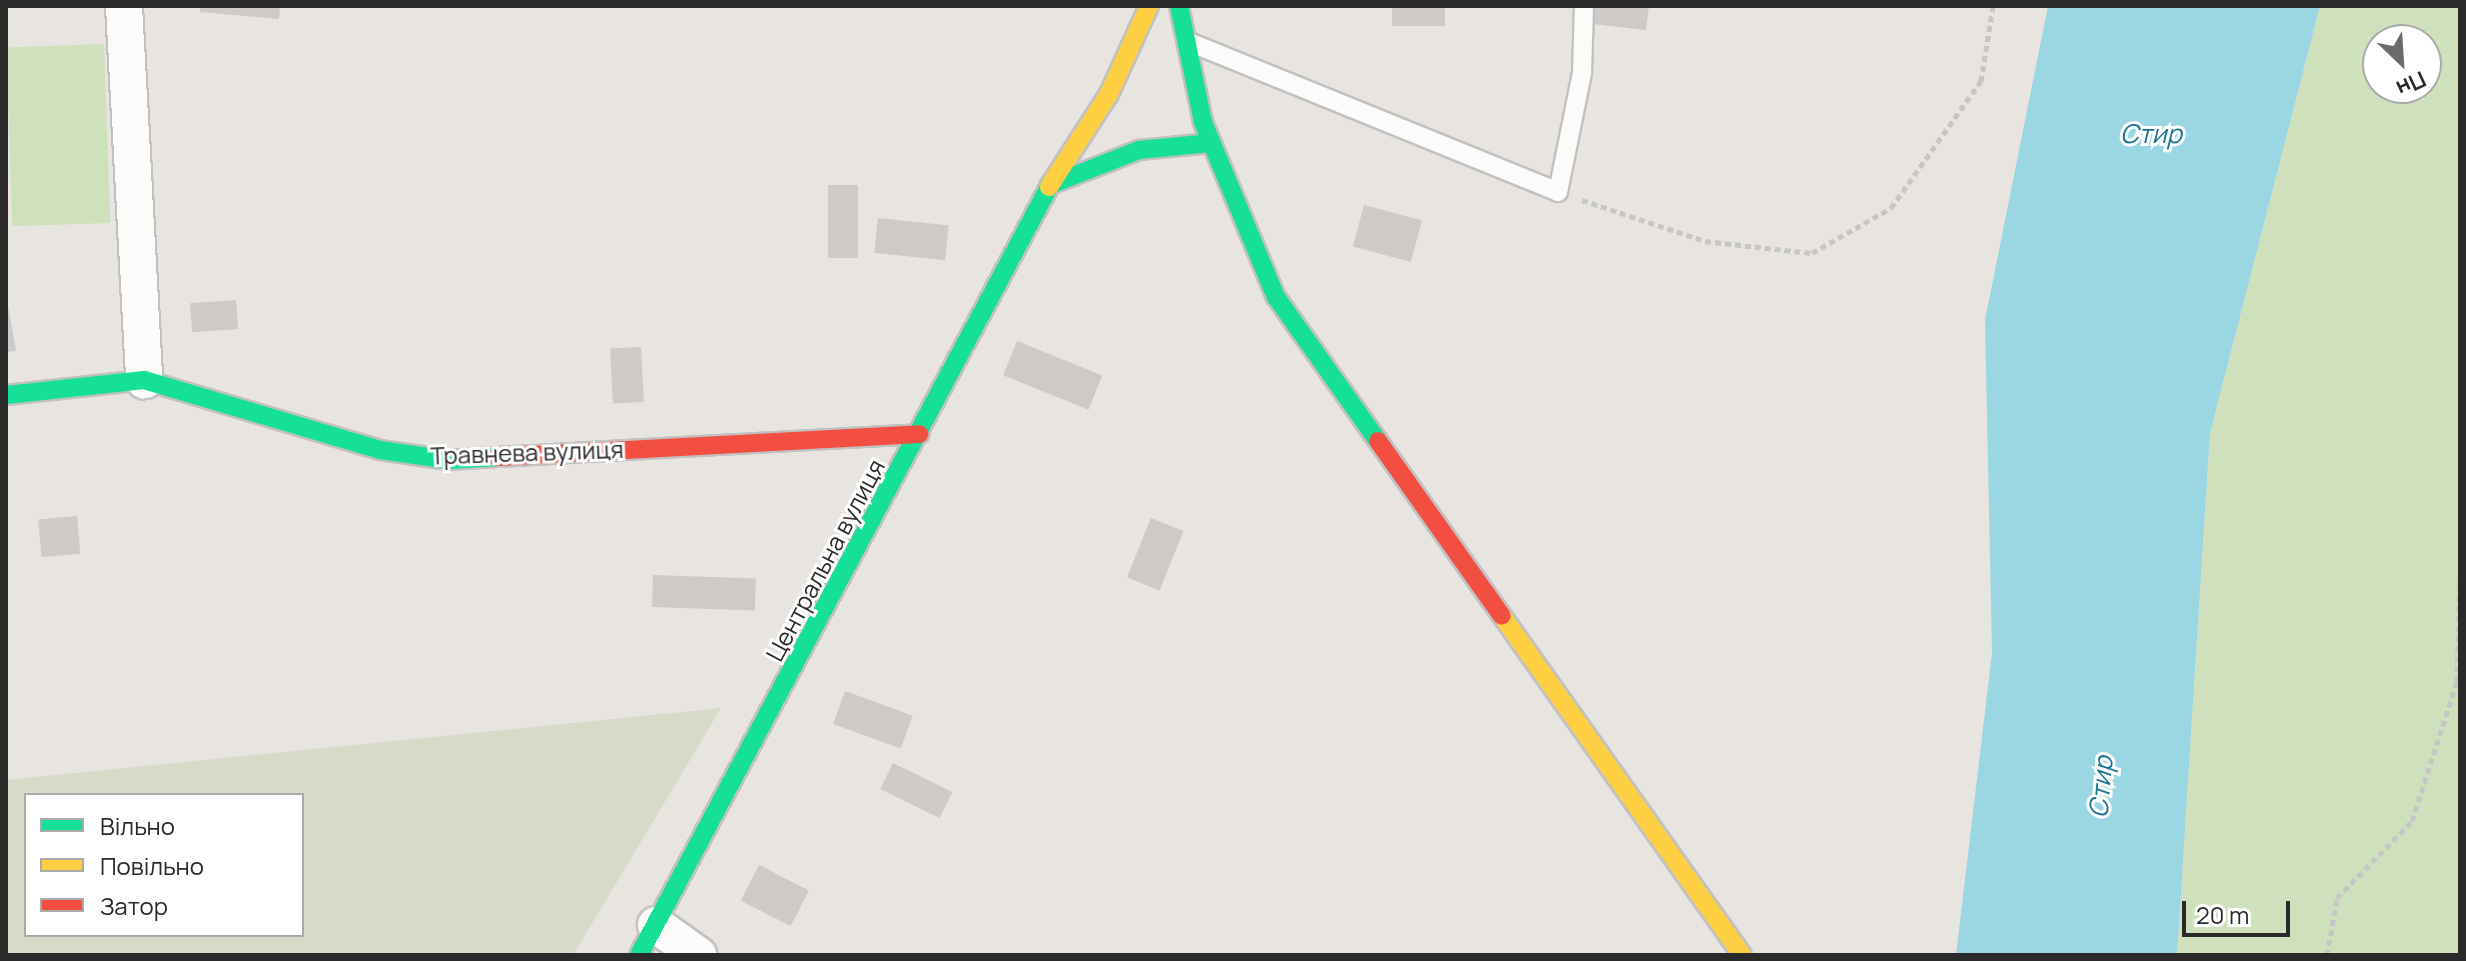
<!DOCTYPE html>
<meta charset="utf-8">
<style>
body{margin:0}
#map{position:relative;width:2466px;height:961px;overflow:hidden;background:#e8e4e0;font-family:Manrope,sans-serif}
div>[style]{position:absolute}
.green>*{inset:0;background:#cfe0bc;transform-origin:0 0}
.cemetery>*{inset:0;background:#d6dbc9}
.water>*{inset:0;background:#9ad7e3}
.building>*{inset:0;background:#cdcac7;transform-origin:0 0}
.path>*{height:5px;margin-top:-2.5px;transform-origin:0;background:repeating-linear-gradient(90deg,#c6c6c5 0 6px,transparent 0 10px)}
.roads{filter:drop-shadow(2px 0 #c2c1c1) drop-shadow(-2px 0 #c2c1c1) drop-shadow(0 2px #c2c1c1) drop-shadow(0 -2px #c2c1c1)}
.lane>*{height:18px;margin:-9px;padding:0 9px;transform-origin:9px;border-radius:9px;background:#fcfbfa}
.street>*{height:36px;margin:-18px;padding:0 18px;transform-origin:18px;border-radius:18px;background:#fcfbfa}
.fast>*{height:18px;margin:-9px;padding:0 9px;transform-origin:9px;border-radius:9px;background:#16e098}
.slow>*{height:18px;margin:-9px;padding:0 9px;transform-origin:9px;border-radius:9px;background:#ffcf43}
.jam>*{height:18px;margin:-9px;padding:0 9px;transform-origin:9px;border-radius:9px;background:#f24e42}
span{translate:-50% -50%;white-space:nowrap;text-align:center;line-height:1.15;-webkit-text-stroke:6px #fff;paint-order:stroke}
.street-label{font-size:24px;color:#2a2a2a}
.water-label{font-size:26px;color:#197290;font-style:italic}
.frame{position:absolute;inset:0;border:8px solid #2a2a2a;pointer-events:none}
.legend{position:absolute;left:24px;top:793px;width:280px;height:144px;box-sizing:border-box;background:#fff;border:2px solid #aaa;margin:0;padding:10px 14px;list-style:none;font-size:24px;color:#2a2a2a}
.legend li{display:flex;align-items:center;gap:16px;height:40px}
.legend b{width:40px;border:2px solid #aaa}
.north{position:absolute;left:2362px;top:24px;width:80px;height:80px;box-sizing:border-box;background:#fff;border:2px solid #aaa;border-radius:50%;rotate:155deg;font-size:22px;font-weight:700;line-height:32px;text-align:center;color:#2a2a2a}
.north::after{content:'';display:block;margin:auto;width:28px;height:36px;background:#6c6b6a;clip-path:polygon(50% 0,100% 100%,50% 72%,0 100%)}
.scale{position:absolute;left:2182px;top:901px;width:108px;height:36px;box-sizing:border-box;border:4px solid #2a2a2a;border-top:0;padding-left:10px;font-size:24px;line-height:28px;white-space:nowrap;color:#2a2a2a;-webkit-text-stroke:6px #fff;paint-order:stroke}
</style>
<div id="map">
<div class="green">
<div style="clip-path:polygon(evenodd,2320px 6px,2460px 6px,2460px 955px,2177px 955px,2210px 433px,2320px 6px,2378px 40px,2426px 40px,2426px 88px,2378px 88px,2378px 40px)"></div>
<div style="left:104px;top:44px;width:179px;height:98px;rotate:88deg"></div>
</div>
<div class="cemetery">
<div style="clip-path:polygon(evenodd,721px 708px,573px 955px,6px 955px,6px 780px,721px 708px,26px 795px,302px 795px,302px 935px,26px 935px,26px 795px)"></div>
</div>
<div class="water">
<div style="clip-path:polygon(2048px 6px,2320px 6px,2210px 433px,2177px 955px,1956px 955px,1992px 653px,1985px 320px)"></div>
</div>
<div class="building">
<div style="clip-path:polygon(200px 6px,280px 6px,279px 19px,200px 12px)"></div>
<div style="left:1392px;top:6px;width:53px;height:20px"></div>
<div style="clip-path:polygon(1595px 6px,1649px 6px,1646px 30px,1593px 24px)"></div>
<div style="left:828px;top:185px;width:30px;height:73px"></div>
<div style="left:1364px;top:205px;width:60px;height:43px;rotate:15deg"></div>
<div style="left:878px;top:218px;width:71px;height:35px;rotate:6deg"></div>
<div style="clip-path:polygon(6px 294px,16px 351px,6px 352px)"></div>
<div style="left:236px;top:300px;width:29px;height:46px;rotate:86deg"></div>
<div style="left:1017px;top:341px;width:92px;height:37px;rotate:22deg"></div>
<div style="left:641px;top:347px;width:55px;height:31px;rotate:87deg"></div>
<div style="left:77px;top:516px;width:38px;height:39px;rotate:85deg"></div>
<div style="left:1151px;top:518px;width:35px;height:64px;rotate:22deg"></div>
<div style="left:653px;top:575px;width:103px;height:32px;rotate:2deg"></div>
<div style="left:845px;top:691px;width:72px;height:35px;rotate:20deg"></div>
<div style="left:893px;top:763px;width:66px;height:29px;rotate:26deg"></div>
<div style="left:759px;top:865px;width:56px;height:40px;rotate:27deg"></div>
</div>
<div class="path">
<div style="left:1582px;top:200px;width:130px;rotate:18.4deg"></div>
<div style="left:1705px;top:241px;width:108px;rotate:6.4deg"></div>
<div style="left:1812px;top:253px;width:91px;rotate:-29.7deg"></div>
<div style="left:1891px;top:208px;width:156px;rotate:-54.7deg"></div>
<div style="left:1981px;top:81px;width:76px;rotate:-80.9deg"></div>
<div style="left:2327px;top:955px;width:58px;rotate:-80deg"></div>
<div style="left:2337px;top:898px;width:107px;rotate:-45.8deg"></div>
<div style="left:2412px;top:821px;width:146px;rotate:-72.1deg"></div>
<div style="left:2457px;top:682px;width:106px;rotate:-88.4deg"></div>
</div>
<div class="roads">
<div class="lane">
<div style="left:1189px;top:42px;width:398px;rotate:22.1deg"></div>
<div style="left:1558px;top:192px;width:121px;rotate:-78.6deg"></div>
<div style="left:1582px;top:73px;width:67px;rotate:-88.3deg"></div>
</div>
<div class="street">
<div style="left:124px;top:6px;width:375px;rotate:86.9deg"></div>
<div style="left:656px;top:925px;width:52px;rotate:35.5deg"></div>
</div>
<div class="fast">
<div style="left:1179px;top:6px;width:118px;rotate:78.3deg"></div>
<div style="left:1203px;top:122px;width:190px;rotate:67.4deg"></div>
<div style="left:1276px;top:297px;width:176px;rotate:54.7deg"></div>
<div style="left:1050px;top:185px;width:96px;rotate:-21.5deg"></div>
<div style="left:1139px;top:150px;width:72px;rotate:-5.6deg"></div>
<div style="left:6px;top:395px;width:139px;rotate:-6.2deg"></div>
<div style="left:144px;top:380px;width:246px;rotate:16.5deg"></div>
<div style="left:380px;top:450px;width:70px;rotate:8.2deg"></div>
<div style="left:449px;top:460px;width:48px;rotate:-3.6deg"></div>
<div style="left:639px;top:955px;width:871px;rotate:-61.9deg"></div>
</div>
<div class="slow">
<div style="left:1049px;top:187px;width:111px;rotate:-57.2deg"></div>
<div style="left:1109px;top:94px;width:97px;rotate:-65.6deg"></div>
<div style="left:1502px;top:616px;width:415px;rotate:54.7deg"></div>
</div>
<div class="jam">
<div style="left:1378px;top:441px;width:214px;rotate:54.7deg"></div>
<div style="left:497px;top:457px;width:423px;rotate:-3.1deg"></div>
</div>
</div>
<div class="street-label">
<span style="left:527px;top:452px;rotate:-2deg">Травнева вулиця</span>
<span style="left:825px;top:560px;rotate:-62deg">Центральна вулиця</span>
</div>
<div class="water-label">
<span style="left:2151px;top:134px">Стир</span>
<span style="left:2101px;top:787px;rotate:-85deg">Стир</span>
</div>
<div class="frame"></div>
<ul class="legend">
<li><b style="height:10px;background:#16e098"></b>Вільно</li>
<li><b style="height:10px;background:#ffcf43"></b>Повільно</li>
<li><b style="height:10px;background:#f24e42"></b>Затор</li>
</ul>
<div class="north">Пн</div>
<div class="scale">20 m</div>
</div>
